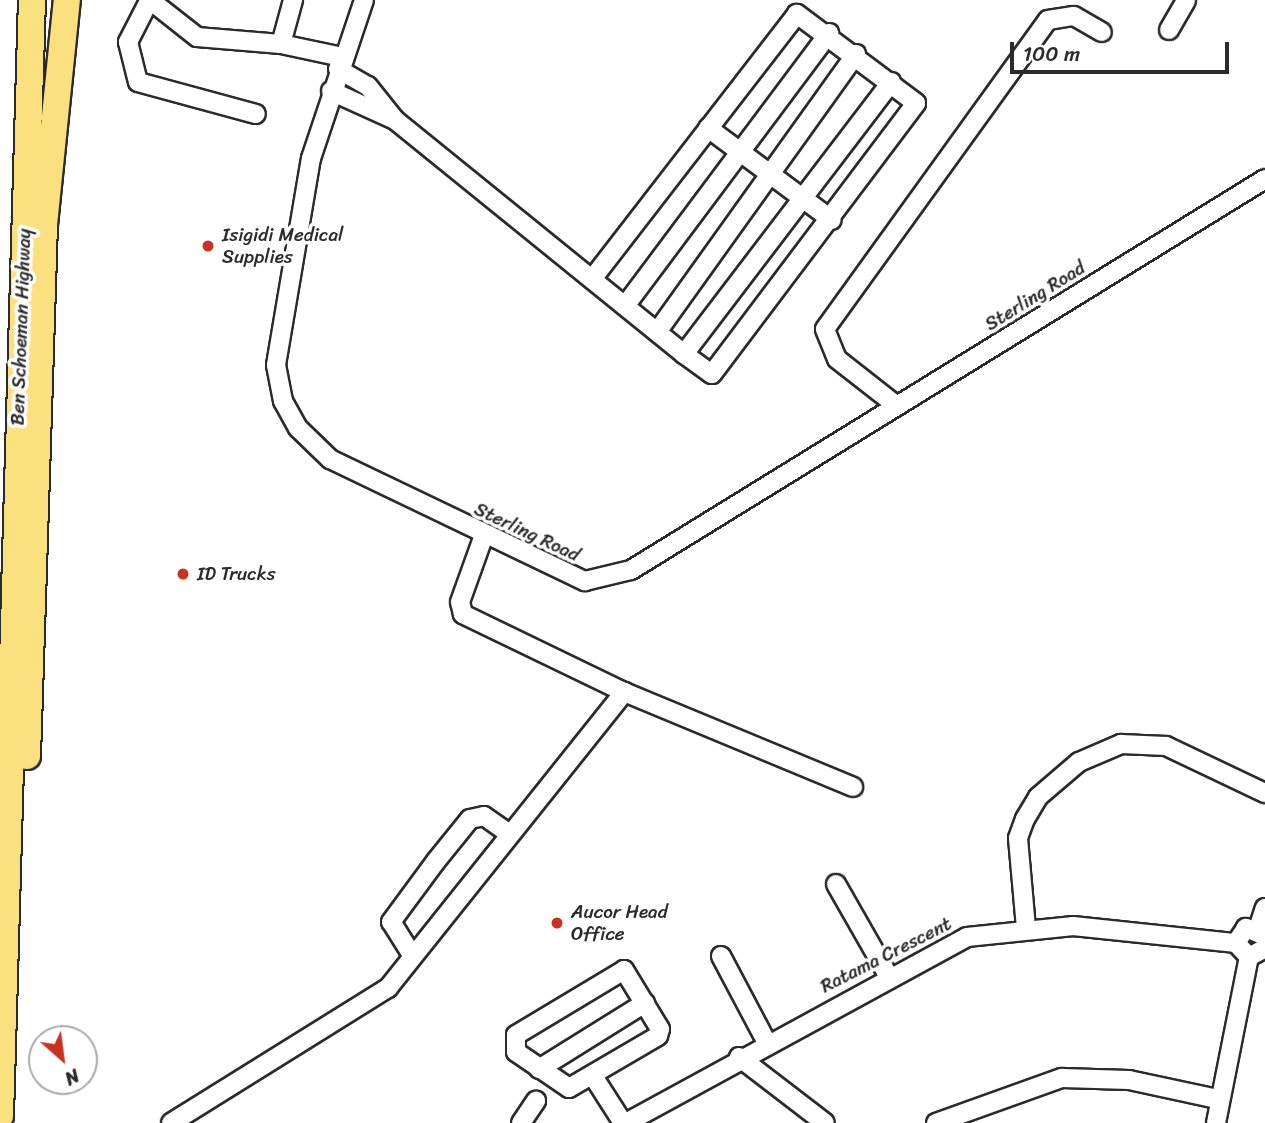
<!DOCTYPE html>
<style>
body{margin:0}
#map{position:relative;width:1265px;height:1123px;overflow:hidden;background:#fff;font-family:Sriracha,sans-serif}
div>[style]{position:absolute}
.roads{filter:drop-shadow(2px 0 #2b2b2b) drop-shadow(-2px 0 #2b2b2b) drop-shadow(0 2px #2b2b2b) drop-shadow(0 -2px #2b2b2b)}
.minor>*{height:18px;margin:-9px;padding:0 9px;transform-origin:9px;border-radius:9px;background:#fff}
.highway>*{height:26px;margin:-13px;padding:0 13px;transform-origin:13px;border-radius:13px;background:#fbe080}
.dots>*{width:19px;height:19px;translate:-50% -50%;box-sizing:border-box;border:4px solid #fff;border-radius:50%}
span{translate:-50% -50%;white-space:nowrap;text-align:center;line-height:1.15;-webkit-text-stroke:7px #fff;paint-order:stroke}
.poi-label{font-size:19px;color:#2b2b2b}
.left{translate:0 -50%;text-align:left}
.street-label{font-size:19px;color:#2b2b2b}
.north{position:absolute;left:28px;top:1025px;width:70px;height:70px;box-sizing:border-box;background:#fff;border:2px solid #aaa;border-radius:50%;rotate:152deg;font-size:19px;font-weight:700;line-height:28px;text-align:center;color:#2b2b2b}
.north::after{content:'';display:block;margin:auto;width:24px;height:32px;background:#c8321e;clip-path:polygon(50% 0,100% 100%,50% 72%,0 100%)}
.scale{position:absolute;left:1010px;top:42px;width:219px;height:32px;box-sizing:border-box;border:4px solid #2b2b2b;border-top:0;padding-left:9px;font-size:21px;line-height:24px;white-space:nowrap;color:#2b2b2b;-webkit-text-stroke:5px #fff;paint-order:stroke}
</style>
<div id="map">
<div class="roads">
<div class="minor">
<div style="left:150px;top:0;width:60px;rotate:38.2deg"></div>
<div style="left:197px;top:37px;width:84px;rotate:4.8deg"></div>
<div style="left:281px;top:44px;width:62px;rotate:12deg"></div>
<div style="left:364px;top:0;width:167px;rotate:108.5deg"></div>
<div style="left:311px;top:158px;width:210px;rotate:99.6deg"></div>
<div style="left:276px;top:365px;width:37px;rotate:79deg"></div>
<div style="left:283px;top:401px;width:31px;rotate:61deg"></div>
<div style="left:298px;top:428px;width:45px;rotate:44.1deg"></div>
<div style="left:330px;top:459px;width:283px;rotate:25.6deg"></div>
<div style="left:585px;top:581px;width:47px;rotate:-13.4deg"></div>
<div style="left:631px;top:570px;width:745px;rotate:-31.66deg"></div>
<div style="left:148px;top:3px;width:44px;rotate:117.1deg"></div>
<div style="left:128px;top:42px;width:41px;rotate:76deg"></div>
<div style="left:138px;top:82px;width:122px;rotate:15.2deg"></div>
<div style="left:1169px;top:30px;width:34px;rotate:-60deg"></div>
<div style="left:281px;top:44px;width:46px;rotate:-74.7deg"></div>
<div style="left:338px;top:69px;width:34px;rotate:30deg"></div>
<div style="left:368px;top:86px;width:43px;rotate:51.5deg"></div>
<div style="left:395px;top:120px;width:372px;rotate:39deg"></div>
<div style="left:684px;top:354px;width:34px;rotate:36deg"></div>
<div style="left:712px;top:374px;width:339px;rotate:-53deg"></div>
<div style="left:916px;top:103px;width:149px;rotate:-143.2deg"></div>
<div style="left:797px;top:14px;width:335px;rotate:127.7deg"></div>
<div style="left:331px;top:91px;width:70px;rotate:24.4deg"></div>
<div style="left:708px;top:128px;width:154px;rotate:36.6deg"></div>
<div style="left:625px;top:306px;width:341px;rotate:-53.2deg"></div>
<div style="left:657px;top:332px;width:342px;rotate:-54.4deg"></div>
<div style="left:684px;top:354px;width:342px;rotate:-52.7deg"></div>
<div style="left:897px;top:406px;width:76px;rotate:-141.9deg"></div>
<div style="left:837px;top:359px;width:32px;rotate:-112deg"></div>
<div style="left:825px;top:329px;width:381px;rotate:-54.2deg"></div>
<div style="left:1048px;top:20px;width:26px;rotate:-9deg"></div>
<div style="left:1074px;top:16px;width:32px;rotate:30deg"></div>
<div style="left:624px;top:692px;width:248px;rotate:22.5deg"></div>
<div style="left:836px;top:884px;width:105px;rotate:60.3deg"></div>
<div style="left:1026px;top:928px;width:90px;rotate:-95.1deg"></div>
<div style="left:1018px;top:838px;width:20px;rotate:-70deg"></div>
<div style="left:1025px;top:819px;width:26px;rotate:-59deg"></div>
<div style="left:1038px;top:797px;width:54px;rotate:-40.5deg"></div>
<div style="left:1079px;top:762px;width:46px;rotate:-23.2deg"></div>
<div style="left:1121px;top:744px;width:45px;rotate:2.5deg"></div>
<div style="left:1166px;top:746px;width:110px;rotate:25.4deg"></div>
<div style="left:1258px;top:929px;width:22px;rotate:-72deg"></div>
<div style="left:1265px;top:936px;width:21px;rotate:-157deg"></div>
<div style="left:1246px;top:928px;width:18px;rotate:124deg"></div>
<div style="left:1236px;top:943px;width:19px;rotate:47deg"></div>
<div style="left:1249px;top:957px;width:18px;rotate:-29deg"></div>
<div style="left:412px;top:955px;width:39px;rotate:-122deg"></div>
<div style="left:391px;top:922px;width:76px;rotate:-53.6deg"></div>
<div style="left:436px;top:861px;width:54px;rotate:-51deg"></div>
<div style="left:470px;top:819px;width:14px;rotate:-12deg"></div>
<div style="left:484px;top:816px;width:28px;rotate:35deg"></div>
<div style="left:721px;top:956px;width:96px;rotate:62.1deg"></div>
<div style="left:624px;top:970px;width:69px;rotate:58.6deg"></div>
<div style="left:660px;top:1029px;width:7px;rotate:106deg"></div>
<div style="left:658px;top:1036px;width:103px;rotate:149.7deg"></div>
<div style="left:569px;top:1088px;width:64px;rotate:-145.8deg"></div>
<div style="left:516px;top:1052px;width:17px;rotate:-90deg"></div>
<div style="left:516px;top:1035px;width:126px;rotate:-31deg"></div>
<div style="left:739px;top:1057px;width:108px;rotate:37.5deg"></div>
<div style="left:539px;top:1069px;width:125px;rotate:-31.9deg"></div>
<div style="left:593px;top:1076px;width:56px;rotate:57.4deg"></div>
<div style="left:171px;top:1123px;width:256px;rotate:-31.9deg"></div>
<div style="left:388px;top:988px;width:379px;rotate:-51.4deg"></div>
<div style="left:624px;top:692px;width:179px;rotate:-154.2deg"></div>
<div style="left:463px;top:614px;width:12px;rotate:-104deg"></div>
<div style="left:460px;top:602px;width:71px;rotate:-70.3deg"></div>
<div style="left:521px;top:1123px;width:27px;rotate:-56deg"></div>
<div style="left:626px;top:1123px;width:388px;rotate:-28.6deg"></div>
<div style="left:967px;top:937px;width:107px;rotate:-5.9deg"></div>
<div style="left:1073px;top:926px;width:164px;rotate:6deg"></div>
<div style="left:936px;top:1123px;width:134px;rotate:-19.7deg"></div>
<div style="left:1062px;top:1078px;width:67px;rotate:1.7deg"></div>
<div style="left:1129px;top:1080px;width:91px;rotate:12.1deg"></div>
<div style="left:1216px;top:1123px;width:169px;rotate:-78.8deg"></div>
</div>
<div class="highway">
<div style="left:27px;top:756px;width:531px;rotate:-88.17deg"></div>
<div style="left:44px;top:225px;width:226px;rotate:-84.2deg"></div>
<div style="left:0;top:1116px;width:1116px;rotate:-88.36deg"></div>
</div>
</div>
<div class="dots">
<div style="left:208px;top:246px;background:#c8321e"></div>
<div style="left:183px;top:574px;background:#c8321e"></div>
<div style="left:557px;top:923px;background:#c8321e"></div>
</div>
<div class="poi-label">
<span class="left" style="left:222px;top:246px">Isigidi Medical<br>Supplies</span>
<span class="left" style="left:197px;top:574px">ID Trucks</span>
<span class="left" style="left:571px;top:923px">Aucor Head<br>Office</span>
</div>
<div class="street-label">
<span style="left:1035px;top:296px;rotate:-32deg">Sterling Road</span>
<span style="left:21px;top:327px;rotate:-88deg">Ben Schoeman Highway</span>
<span style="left:527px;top:532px;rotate:25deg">Sterling Road</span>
<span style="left:886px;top:955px;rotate:-27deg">Ratama Crescent</span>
</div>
<div class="north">N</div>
<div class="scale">100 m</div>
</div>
